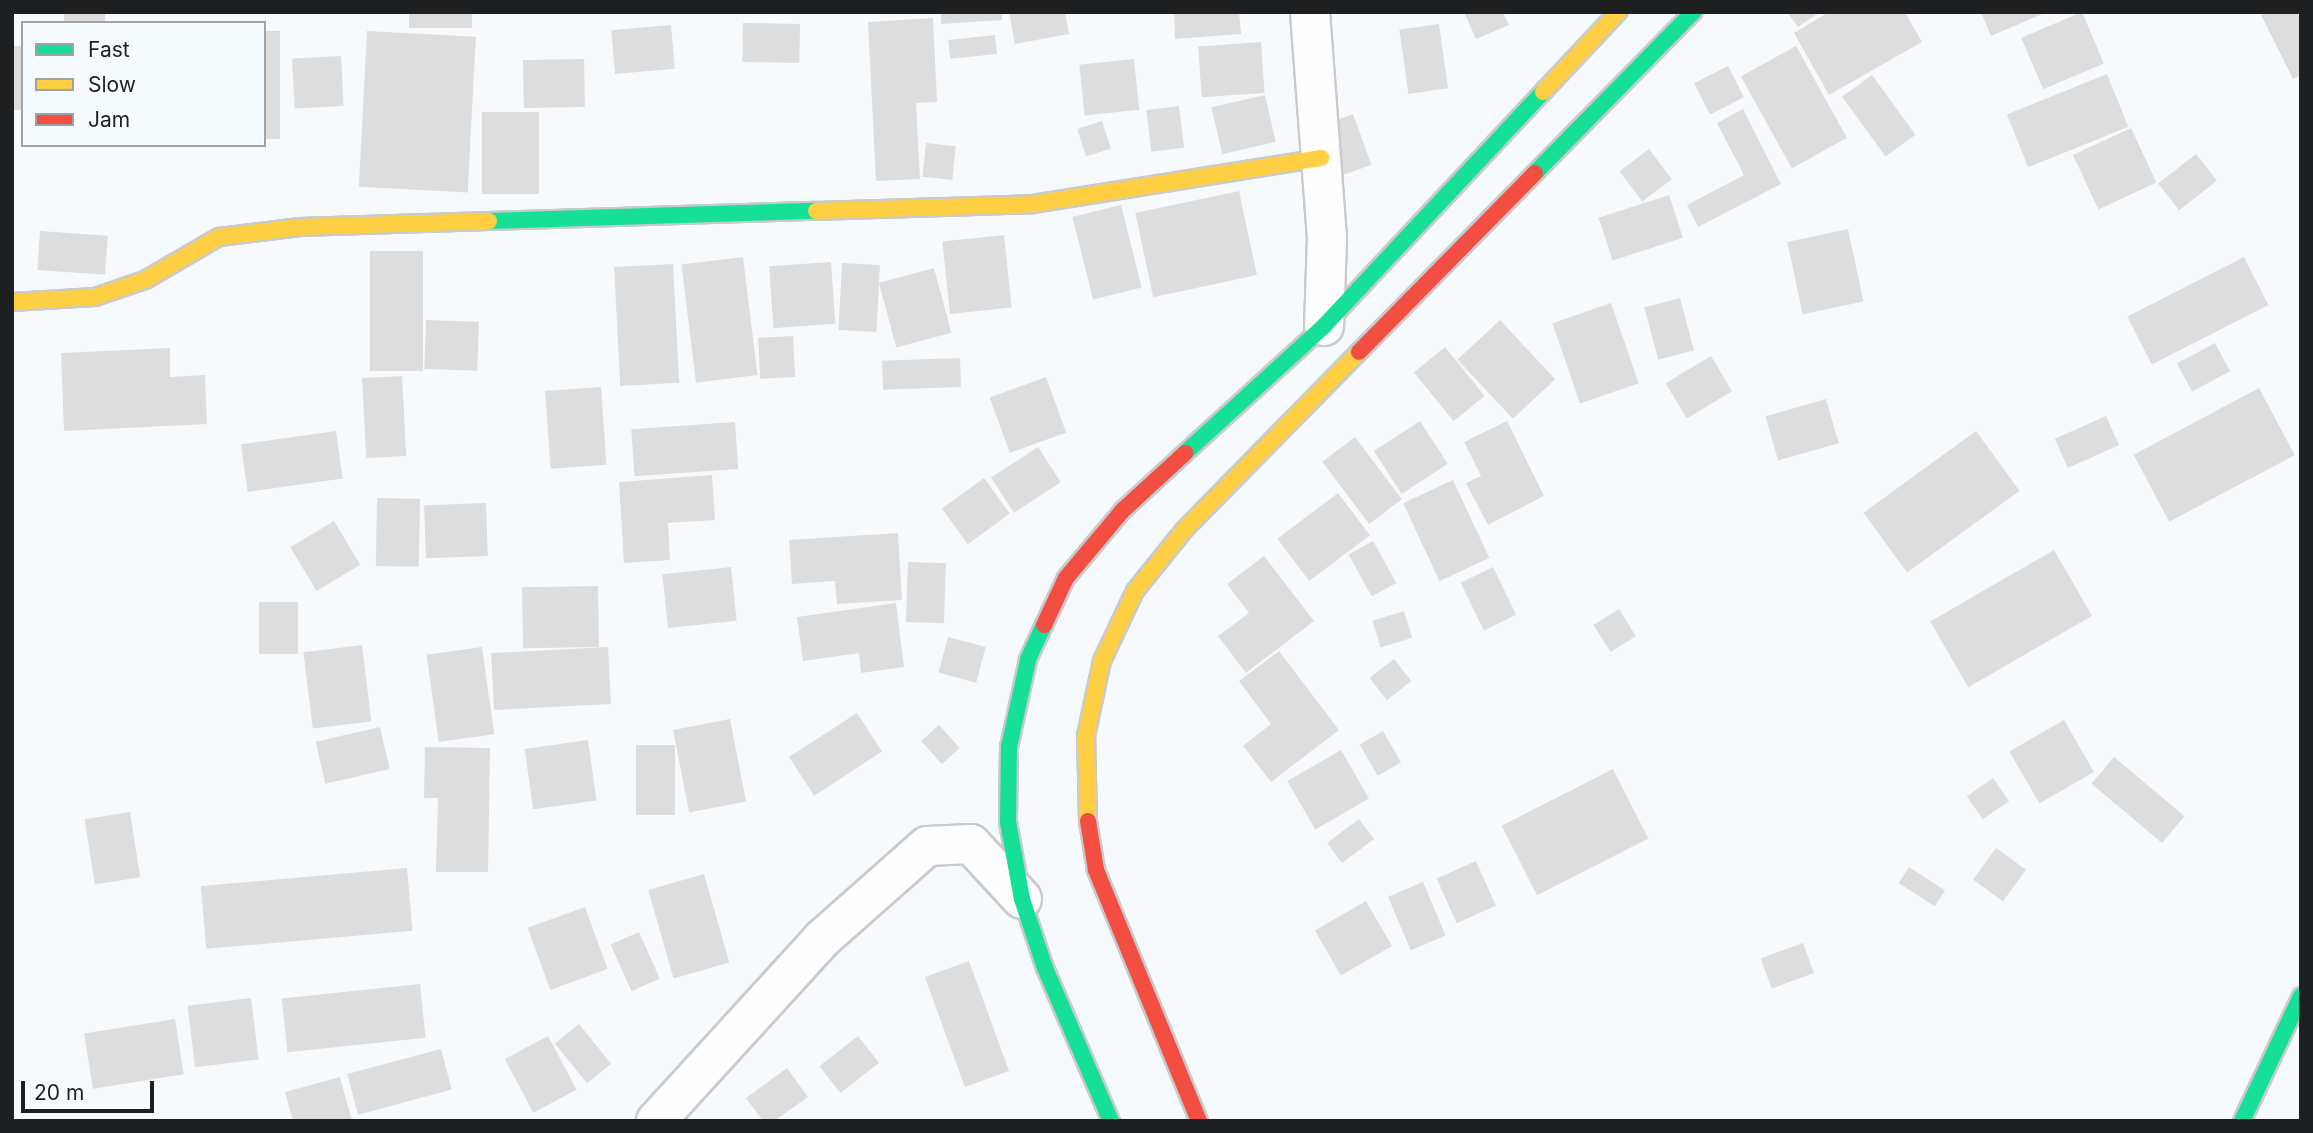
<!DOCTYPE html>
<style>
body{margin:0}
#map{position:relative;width:2313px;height:1133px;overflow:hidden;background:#f7fafd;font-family:Inter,sans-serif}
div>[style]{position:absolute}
.building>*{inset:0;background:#ddddde;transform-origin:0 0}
.roads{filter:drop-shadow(2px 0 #c8cacc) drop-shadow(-2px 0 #c8cacc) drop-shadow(0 2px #c8cacc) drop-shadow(0 -2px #c8cacc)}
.street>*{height:38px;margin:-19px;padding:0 19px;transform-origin:19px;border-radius:19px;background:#fefeff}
.fast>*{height:16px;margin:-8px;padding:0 8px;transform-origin:8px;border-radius:8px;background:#16e098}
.slow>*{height:16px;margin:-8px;padding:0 8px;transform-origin:8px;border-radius:8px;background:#ffcf43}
.jam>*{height:16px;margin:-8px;padding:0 8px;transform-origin:8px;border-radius:8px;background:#f24e42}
span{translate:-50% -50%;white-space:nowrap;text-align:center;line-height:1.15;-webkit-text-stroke:7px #f5fbff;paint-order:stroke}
.frame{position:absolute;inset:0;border:14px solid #1d1f21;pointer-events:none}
.legend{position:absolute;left:21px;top:21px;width:245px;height:126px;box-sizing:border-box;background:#f5fbff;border:2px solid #9fa3a6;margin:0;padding:9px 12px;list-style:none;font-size:21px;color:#1d1f21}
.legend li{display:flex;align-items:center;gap:14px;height:35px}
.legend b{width:35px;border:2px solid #9fa3a6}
.scale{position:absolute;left:21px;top:1081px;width:133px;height:32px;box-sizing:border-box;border:4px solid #1d1f21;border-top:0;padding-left:9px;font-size:21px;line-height:24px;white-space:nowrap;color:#1d1f21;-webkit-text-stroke:5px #f5fbff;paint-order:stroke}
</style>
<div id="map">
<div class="building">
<div style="left:64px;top:12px;width:41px;height:11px"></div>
<div style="left:409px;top:12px;width:63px;height:16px"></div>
<div style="clip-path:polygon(941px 12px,1002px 12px,1002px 20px,941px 24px)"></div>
<div style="clip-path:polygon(1009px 12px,1065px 12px,1069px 34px,1015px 44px)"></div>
<div style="clip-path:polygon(1174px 12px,1239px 12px,1241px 34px,1175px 39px)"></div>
<div style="clip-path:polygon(1464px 12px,1503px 12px,1509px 25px,1476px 39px)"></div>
<div style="clip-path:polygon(1787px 12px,1820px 12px,1798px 27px)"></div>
<div style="clip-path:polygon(1829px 12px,1905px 12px,1922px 42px,1829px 95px,1794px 33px)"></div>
<div style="clip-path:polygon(1981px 12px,2047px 12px,1991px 36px)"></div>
<div style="left:2082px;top:12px;width:56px;height:66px;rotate:67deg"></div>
<div style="clip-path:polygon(2267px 12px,2301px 12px,2301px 75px,2293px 79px,2261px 15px)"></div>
<div style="clip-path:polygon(933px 18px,937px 102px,916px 103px,920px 179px,876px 181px,868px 22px)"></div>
<div style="left:743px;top:23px;width:57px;height:39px;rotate:1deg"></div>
<div style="left:1439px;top:24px;width:65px;height:40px;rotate:82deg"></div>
<div style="left:671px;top:25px;width:44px;height:60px;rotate:85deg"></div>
<div style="left:264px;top:31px;width:16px;height:108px"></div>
<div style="left:367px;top:31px;width:109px;height:156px;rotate:3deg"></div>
<div style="left:995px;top:35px;width:19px;height:47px;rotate:84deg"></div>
<div style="left:1261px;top:42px;width:51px;height:63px;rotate:86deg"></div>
<div style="left:12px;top:46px;width:11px;height:64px"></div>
<div style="left:1796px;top:46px;width:105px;height:63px;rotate:61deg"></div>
<div style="left:341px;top:56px;width:50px;height:49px;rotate:87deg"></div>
<div style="left:584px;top:59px;width:48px;height:61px;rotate:89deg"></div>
<div style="left:1134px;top:59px;width:51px;height:55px;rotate:84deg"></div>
<div style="left:1728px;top:66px;width:35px;height:38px;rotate:63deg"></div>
<div style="left:2107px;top:74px;width:57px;height:108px;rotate:68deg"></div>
<div style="left:1872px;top:75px;width:74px;height:37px;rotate:54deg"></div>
<div style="left:1265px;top:95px;width:48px;height:55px;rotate:77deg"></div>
<div style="left:1179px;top:106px;width:42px;height:33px;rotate:83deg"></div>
<div style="clip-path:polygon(1743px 109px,1781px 184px,1698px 227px,1687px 205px,1744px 175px,1717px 123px)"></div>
<div style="left:482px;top:112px;width:57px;height:82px"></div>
<div style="left:1353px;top:114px;width:54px;height:35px;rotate:70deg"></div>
<div style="left:1102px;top:121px;width:29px;height:26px;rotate:72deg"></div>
<div style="left:2131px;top:128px;width:60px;height:64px;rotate:65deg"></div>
<div style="left:926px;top:143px;width:30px;height:34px;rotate:6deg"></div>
<div style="left:1649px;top:149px;width:38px;height:37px;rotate:53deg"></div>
<div style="left:2196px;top:154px;width:34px;height:48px;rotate:52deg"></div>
<div style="left:1239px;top:191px;width:86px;height:106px;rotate:78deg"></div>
<div style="left:1669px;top:195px;width:45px;height:74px;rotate:72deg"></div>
<div style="left:1121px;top:205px;width:85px;height:50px;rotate:76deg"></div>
<div style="left:1848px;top:229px;width:74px;height:62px;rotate:78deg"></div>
<div style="left:40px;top:231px;width:68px;height:39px;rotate:4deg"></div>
<div style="left:1004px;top:235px;width:73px;height:62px;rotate:84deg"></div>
<div style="left:370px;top:251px;width:53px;height:120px"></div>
<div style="left:743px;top:257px;width:119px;height:62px;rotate:83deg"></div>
<div style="left:2244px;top:257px;width:54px;height:131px;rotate:63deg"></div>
<div style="left:831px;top:262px;width:62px;height:62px;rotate:86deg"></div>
<div style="left:842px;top:263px;width:38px;height:67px;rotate:3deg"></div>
<div style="left:673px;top:264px;width:119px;height:59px;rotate:87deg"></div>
<div style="left:934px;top:268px;width:67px;height:57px;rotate:75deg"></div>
<div style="left:1680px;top:298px;width:54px;height:37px;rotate:75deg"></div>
<div style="left:1611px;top:303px;width:85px;height:62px;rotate:71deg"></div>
<div style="left:426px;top:320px;width:53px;height:49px;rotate:2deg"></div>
<div style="left:1500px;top:320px;width:81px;height:58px;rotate:47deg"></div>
<div style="left:793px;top:336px;width:41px;height:35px;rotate:87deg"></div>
<div style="left:2215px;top:343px;width:32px;height:43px;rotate:62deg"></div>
<div style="left:1445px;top:347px;width:63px;height:40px;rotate:51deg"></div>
<div style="clip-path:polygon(170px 348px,170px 377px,205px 375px,207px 424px,64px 431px,61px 353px)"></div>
<div style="left:1711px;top:356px;width:41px;height:53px;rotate:59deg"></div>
<div style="left:960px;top:358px;width:29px;height:78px;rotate:88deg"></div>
<div style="left:402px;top:376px;width:80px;height:40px;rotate:87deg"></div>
<div style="left:1046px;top:377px;width:59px;height:60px;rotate:70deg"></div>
<div style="left:601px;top:387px;width:78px;height:56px;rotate:86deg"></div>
<div style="left:2259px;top:388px;width:76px;height:142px;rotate:62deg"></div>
<div style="left:1826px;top:399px;width:46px;height:63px;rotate:74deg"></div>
<div style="left:2106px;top:416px;width:32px;height:56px;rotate:66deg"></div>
<div style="left:1420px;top:421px;width:51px;height:55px;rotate:57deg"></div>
<div style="clip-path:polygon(1507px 421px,1544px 496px,1488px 525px,1466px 483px,1481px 476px,1464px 442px)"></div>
<div style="left:735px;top:422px;width:47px;height:104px;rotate:86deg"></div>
<div style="left:336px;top:431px;width:48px;height:96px;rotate:82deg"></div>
<div style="left:1976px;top:431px;width:74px;height:139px;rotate:54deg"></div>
<div style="left:1355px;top:437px;width:78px;height:41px;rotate:53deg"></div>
<div style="left:1038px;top:447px;width:42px;height:56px;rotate:57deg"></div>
<div style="clip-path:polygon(712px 475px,715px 520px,668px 523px,670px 560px,624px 563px,619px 482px)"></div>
<div style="left:984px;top:478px;width:44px;height:52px;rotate:54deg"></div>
<div style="left:1453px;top:480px;width:86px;height:55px;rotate:65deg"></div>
<div style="left:1338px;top:493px;width:53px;height:76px;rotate:53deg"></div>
<div style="left:377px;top:498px;width:43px;height:68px;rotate:1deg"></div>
<div style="left:486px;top:503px;width:53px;height:62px;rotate:88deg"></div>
<div style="left:334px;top:521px;width:51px;height:51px;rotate:59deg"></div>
<div style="clip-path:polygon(898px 533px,902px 600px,837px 604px,835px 581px,792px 584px,789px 540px)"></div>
<div style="left:1373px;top:541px;width:48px;height:28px;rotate:61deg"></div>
<div style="left:2054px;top:550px;width:76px;height:143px;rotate:60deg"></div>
<div style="clip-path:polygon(1264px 556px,1314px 621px,1246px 673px,1218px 636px,1249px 613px,1227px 584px)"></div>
<div style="left:908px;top:562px;width:38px;height:60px;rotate:2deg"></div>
<div style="left:731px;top:567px;width:54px;height:69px;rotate:84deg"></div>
<div style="left:1493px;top:567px;width:53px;height:36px;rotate:64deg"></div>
<div style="left:598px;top:586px;width:61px;height:76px;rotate:89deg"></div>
<div style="left:298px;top:602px;width:52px;height:39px;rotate:90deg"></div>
<div style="clip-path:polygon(896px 603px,904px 667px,861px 673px,859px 653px,803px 661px,797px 617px)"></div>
<div style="left:1619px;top:609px;width:32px;height:30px;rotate:58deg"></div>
<div style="left:1404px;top:611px;width:28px;height:33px;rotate:73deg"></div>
<div style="left:948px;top:637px;width:39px;height:37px;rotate:15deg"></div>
<div style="left:362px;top:645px;width:77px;height:59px;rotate:83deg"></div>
<div style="left:482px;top:647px;width:88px;height:56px;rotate:82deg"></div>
<div style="left:608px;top:647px;width:57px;height:117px;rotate:87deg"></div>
<div style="clip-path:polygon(1279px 651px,1339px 730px,1271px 782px,1243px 746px,1271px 724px,1239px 681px)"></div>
<div style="left:1394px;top:659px;width:28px;height:31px;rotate:52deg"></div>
<div style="left:857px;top:713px;width:46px;height:81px;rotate:57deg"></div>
<div style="left:730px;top:719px;width:84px;height:58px;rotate:79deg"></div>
<div style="left:2064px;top:720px;width:60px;height:63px;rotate:60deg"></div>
<div style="left:939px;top:725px;width:31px;height:24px;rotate:48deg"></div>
<div style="left:380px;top:727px;width:43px;height:66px;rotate:77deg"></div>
<div style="left:1383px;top:731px;width:36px;height:27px;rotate:60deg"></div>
<div style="left:588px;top:740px;width:61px;height:64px;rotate:82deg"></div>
<div style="left:636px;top:745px;width:39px;height:70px"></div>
<div style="clip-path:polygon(425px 747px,490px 748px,488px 872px,436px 872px,438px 798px,424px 798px)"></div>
<div style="left:1341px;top:750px;width:56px;height:62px;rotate:60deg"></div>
<div style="left:2114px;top:757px;width:92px;height:35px;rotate:40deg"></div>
<div style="left:1613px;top:769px;width:78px;height:125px;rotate:63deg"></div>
<div style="left:1993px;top:778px;width:28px;height:32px;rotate:55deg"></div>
<div style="left:130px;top:812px;width:66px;height:46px;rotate:81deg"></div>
<div style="left:1359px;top:819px;width:25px;height:40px;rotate:53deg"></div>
<div style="left:1996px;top:848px;width:37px;height:39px;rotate:36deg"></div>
<div style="left:1476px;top:861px;width:49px;height:43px;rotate:66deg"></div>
<div style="left:1909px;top:867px;width:43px;height:19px;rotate:33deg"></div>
<div style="left:407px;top:868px;width:63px;height:207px;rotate:85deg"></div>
<div style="left:704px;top:874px;width:92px;height:58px;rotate:74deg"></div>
<div style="left:1423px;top:882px;width:58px;height:38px;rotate:67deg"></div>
<div style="left:1366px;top:901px;width:52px;height:59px;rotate:60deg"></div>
<div style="left:585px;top:907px;width:66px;height:61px;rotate:70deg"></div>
<div style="left:639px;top:932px;width:51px;height:31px;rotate:66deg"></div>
<div style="left:1803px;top:943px;width:32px;height:45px;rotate:70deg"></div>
<div style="left:969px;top:961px;width:117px;height:47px;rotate:70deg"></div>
<div style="left:420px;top:984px;width:54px;height:139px;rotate:84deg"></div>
<div style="left:251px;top:998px;width:62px;height:64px;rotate:83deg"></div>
<div style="left:175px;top:1019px;width:56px;height:92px;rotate:81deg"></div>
<div style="left:579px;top:1024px;width:51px;height:31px;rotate:51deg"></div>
<div style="left:548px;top:1036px;width:61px;height:49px;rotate:62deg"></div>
<div style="left:858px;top:1036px;width:34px;height:49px;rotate:52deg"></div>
<div style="left:441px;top:1049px;width:42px;height:97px;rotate:75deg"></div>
<div style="clip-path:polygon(787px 1068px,808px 1097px,774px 1121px,763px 1121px,746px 1098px)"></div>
<div style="clip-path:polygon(340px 1077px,352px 1121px,293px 1121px,285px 1092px)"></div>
</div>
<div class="roads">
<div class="street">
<div style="left:1310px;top:12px;width:226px;rotate:85.7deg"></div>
<div style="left:1327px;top:237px;width:89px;rotate:91.9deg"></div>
<div style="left:656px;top:1121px;width:246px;rotate:-47.6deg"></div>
<div style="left:822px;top:939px;width:140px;rotate:-41.5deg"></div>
<div style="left:927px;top:846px;width:44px;rotate:-2.6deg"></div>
<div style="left:971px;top:844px;width:75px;rotate:47.2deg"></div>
</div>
<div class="fast">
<div style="left:1535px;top:173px;width:226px;rotate:-45.5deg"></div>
<div style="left:489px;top:221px;width:327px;rotate:-1.8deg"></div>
<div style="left:1185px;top:453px;width:188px;rotate:-42.4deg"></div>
<div style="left:1324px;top:326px;width:320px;rotate:-46.9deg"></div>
<div style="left:1044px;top:625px;width:38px;rotate:115deg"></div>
<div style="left:1028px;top:660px;width:89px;rotate:102.3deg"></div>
<div style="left:1009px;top:747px;width:75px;rotate:90.8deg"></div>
<div style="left:1008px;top:822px;width:78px;rotate:79.7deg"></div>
<div style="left:1022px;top:899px;width:73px;rotate:71.6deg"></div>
<div style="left:1045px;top:968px;width:167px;rotate:66.7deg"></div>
<div style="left:2242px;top:1121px;width:138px;rotate:-64.7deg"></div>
</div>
<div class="slow">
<div style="left:1543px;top:92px;width:110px;rotate:-46.8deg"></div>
<div style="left:816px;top:211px;width:217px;rotate:-1.8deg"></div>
<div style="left:1033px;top:204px;width:292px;rotate:-9.1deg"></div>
<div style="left:12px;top:302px;width:83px;rotate:-3.4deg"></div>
<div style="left:95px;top:297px;width:53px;rotate:-18.8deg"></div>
<div style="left:145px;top:280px;width:86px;rotate:-30.2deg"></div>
<div style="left:219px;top:237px;width:82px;rotate:-7deg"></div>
<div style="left:300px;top:227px;width:189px;rotate:-1.8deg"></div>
<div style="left:1088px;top:821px;width:85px;rotate:-91.3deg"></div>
<div style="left:1086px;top:736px;width:77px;rotate:-78deg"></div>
<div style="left:1102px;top:661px;width:77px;rotate:-64.8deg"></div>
<div style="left:1135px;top:591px;width:78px;rotate:-51.2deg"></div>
<div style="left:1184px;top:530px;width:250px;rotate:-45.5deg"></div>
</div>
<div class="jam">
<div style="left:1359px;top:352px;width:251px;rotate:-45.5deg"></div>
<div style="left:1044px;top:625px;width:52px;rotate:-64.9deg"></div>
<div style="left:1066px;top:578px;width:87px;rotate:-50.1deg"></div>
<div style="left:1122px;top:511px;width:86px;rotate:-42.6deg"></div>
<div style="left:1088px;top:821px;width:50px;rotate:80.7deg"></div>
<div style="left:1096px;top:870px;width:271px;rotate:67.7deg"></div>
</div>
</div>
<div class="frame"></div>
<ul class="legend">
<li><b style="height:9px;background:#16e098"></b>Fast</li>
<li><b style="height:9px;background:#ffcf43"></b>Slow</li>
<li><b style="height:9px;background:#f24e42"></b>Jam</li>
</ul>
<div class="scale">20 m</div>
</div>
